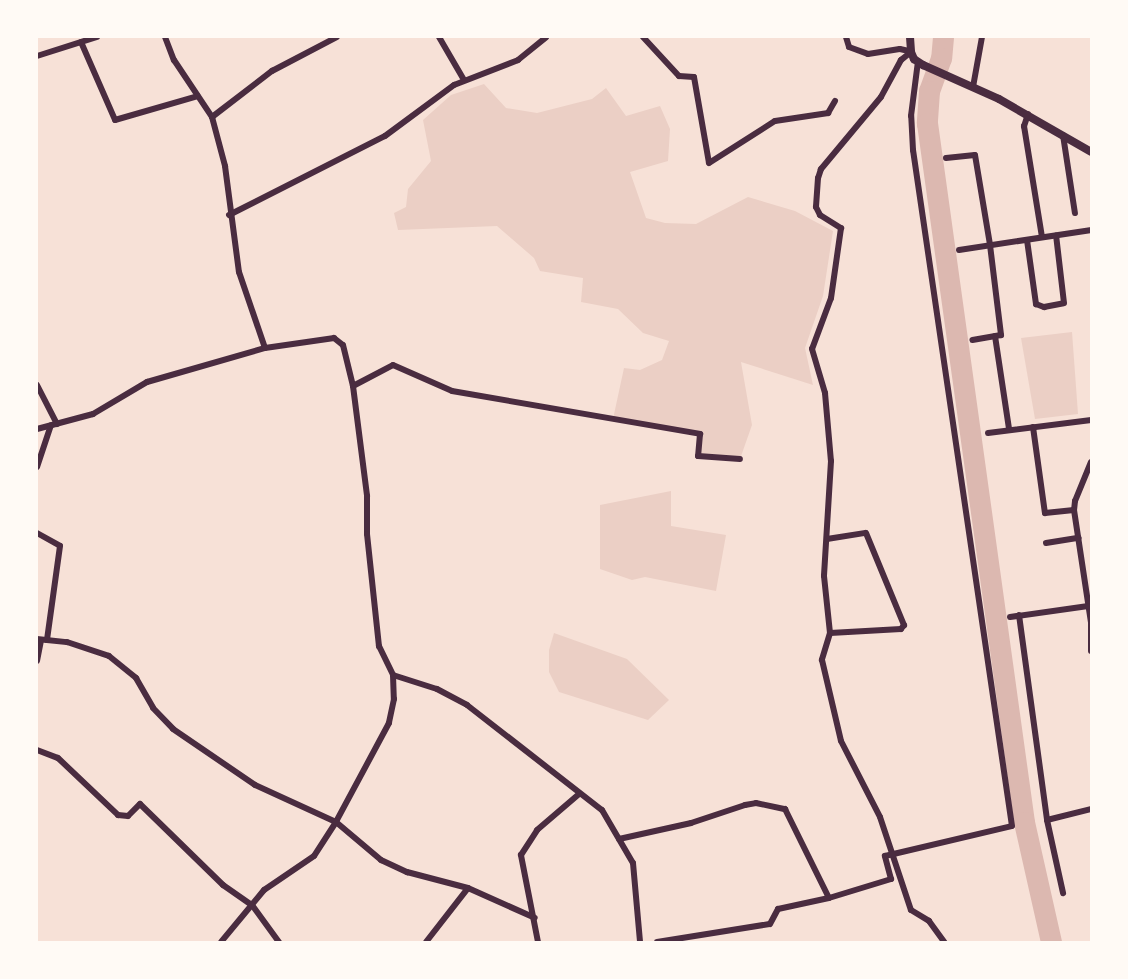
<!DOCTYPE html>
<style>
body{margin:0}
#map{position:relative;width:1128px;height:979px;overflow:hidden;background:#f7e1d7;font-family:Commissioner,sans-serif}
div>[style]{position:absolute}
.green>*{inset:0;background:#ebcfc5}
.river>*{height:21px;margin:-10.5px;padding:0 10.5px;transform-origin:10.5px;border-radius:10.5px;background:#dcb8b0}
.minor>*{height:6px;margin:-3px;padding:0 3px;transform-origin:3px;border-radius:3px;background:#4a2c40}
.tertiary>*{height:8px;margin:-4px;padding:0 4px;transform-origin:4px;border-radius:4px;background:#4a2c40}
span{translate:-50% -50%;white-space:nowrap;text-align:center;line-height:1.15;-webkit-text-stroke:5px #fffaf5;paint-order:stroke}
.frame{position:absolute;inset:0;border:38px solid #fffaf5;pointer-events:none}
</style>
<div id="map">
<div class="green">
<div style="clip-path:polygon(484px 84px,506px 108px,537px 113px,592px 99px,606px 88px,626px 116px,660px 106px,670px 129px,668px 161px,630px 172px,646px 218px,665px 223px,696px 224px,748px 197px,795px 211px,833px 231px,823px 296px,805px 348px,813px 385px,741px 362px,752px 425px,740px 459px,698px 456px,700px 434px,613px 419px,624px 368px,640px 370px,662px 360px,669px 341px,643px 333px,618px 309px,581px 302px,583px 278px,540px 271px,534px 258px,497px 226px,398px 230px,394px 213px,406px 207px,408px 189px,431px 161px,423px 120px,451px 95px)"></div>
<div style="clip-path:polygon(1072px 332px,1078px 414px,1035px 419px,1021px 338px)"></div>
<div style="clip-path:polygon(671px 491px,671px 526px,726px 535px,716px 591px,645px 577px,632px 580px,600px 569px,600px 505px)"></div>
<div style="clip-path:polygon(554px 633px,627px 659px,669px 700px,648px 720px,559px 692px,549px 672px,549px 650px)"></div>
</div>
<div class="river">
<div style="left:943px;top:37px;width:21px;rotate:95deg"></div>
<div style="left:941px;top:58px;width:35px;rotate:110deg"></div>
<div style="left:929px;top:91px;width:32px;rotate:94deg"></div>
<div style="left:927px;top:123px;width:706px;rotate:82.1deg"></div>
<div style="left:1024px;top:822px;width:123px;rotate:77.3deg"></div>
</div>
<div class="minor">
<div style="left:165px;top:37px;width:25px;rotate:69deg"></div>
<div style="left:174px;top:60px;width:69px;rotate:56.3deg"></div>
<div style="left:212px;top:117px;width:51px;rotate:75.1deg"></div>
<div style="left:225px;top:166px;width:107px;rotate:82.5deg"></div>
<div style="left:239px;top:272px;width:80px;rotate:71.1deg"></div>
<div style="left:439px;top:37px;width:50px;rotate:59.8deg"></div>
<div style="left:643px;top:37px;width:53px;rotate:47.3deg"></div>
<div style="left:679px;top:76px;width:15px;rotate:4deg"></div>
<div style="left:694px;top:77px;width:87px;rotate:80.1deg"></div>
<div style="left:709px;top:163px;width:78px;rotate:-32.5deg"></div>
<div style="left:775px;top:121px;width:54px;rotate:-8.6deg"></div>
<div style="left:828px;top:113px;width:14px;rotate:-60deg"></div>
<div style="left:846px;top:37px;width:10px;rotate:73deg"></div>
<div style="left:849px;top:47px;width:20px;rotate:20deg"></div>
<div style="left:868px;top:54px;width:32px;rotate:-9deg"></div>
<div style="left:900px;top:49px;width:9px;rotate:13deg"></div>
<div style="left:81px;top:42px;width:85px;rotate:66.4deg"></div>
<div style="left:115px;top:120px;width:86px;rotate:-16.1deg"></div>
<div style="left:911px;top:52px;width:13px;rotate:141deg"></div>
<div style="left:901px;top:60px;width:42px;rotate:118.4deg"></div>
<div style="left:881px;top:97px;width:94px;rotate:129.8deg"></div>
<div style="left:821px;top:169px;width:9px;rotate:108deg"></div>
<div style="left:818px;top:178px;width:29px;rotate:94deg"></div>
<div style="left:816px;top:207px;width:9px;rotate:63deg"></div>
<div style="left:820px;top:215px;width:25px;rotate:32deg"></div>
<div style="left:841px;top:228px;width:71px;rotate:98.1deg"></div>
<div style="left:831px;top:298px;width:54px;rotate:110.4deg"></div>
<div style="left:812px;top:349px;width:46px;rotate:73.5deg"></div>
<div style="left:825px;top:393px;width:68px;rotate:85deg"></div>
<div style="left:831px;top:461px;width:115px;rotate:93.5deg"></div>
<div style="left:824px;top:576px;width:57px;rotate:84deg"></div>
<div style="left:830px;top:633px;width:28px;rotate:107deg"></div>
<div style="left:822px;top:660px;width:83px;rotate:76.8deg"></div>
<div style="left:841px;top:741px;width:85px;rotate:62.8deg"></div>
<div style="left:880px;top:817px;width:98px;rotate:71.6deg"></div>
<div style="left:911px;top:910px;width:21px;rotate:31deg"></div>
<div style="left:929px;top:921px;width:26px;rotate:54deg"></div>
<div style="left:37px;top:56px;width:63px;rotate:-17.6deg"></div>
<div style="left:973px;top:87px;width:51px;rotate:-79.8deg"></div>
<div style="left:1028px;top:114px;width:13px;rotate:108deg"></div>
<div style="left:1024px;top:126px;width:112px;rotate:80.8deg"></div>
<div style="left:212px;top:117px;width:76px;rotate:-37.5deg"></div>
<div style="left:272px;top:71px;width:73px;rotate:-27.6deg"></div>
<div style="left:1063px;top:135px;width:79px;rotate:81.3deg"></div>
<div style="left:946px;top:158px;width:29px;rotate:-6deg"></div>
<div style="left:975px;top:155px;width:91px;rotate:80.5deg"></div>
<div style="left:990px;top:245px;width:91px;rotate:83deg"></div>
<div style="left:1001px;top:335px;width:29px;rotate:170deg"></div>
<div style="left:229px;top:215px;width:175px;rotate:-26.9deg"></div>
<div style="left:385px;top:136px;width:86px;rotate:-36.5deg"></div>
<div style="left:454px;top:85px;width:69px;rotate:-21.3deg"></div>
<div style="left:518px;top:60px;width:36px;rotate:-39deg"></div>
<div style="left:1027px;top:240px;width:65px;rotate:82deg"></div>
<div style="left:1036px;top:304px;width:9px;rotate:21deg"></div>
<div style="left:1044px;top:307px;width:20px;rotate:-11deg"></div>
<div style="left:1064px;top:303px;width:68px;rotate:-96.7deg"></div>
<div style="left:959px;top:250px;width:134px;rotate:-8.6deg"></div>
<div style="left:995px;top:336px;width:94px;rotate:81.4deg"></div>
<div style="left:37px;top:385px;width:44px;rotate:62.9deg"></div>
<div style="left:353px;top:386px;width:45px;rotate:-27.7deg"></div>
<div style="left:393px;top:365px;width:64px;rotate:23.8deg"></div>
<div style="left:452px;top:391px;width:252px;rotate:9.8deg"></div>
<div style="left:700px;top:434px;width:22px;rotate:95deg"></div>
<div style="left:698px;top:456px;width:42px;rotate:4.1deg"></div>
<div style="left:1033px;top:427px;width:87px;rotate:82.1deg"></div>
<div style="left:1045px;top:513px;width:29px;rotate:-6deg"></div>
<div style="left:37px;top:429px;width:58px;rotate:-15deg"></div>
<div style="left:93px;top:414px;width:63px;rotate:-30.7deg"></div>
<div style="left:147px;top:382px;width:123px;rotate:-16.1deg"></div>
<div style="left:265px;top:348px;width:70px;rotate:-8.2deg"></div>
<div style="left:334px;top:338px;width:11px;rotate:38deg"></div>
<div style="left:343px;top:345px;width:42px;rotate:76.3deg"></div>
<div style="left:353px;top:386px;width:111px;rotate:82.7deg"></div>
<div style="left:367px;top:496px;width:38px;rotate:90deg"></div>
<div style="left:367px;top:534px;width:113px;rotate:83.9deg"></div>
<div style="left:379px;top:646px;width:32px;rotate:64deg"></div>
<div style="left:393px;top:675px;width:24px;rotate:88deg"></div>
<div style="left:394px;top:699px;width:25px;rotate:102deg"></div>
<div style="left:389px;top:723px;width:112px;rotate:118.2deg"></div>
<div style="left:336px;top:822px;width:40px;rotate:122.9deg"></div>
<div style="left:314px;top:856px;width:60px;rotate:145.8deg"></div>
<div style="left:264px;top:890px;width:67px;rotate:129.6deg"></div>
<div style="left:988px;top:433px;width:104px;rotate:-7.2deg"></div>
<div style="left:1091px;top:462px;width:42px;rotate:112.3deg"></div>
<div style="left:1075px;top:501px;width:9px;rotate:96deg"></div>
<div style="left:1074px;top:510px;width:114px;rotate:81.4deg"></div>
<div style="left:1091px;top:623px;width:28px;rotate:90deg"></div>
<div style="left:37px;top:467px;width:44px;rotate:-71.6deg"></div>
<div style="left:37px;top:533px;width:26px;rotate:29deg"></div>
<div style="left:60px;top:546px;width:95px;rotate:97.9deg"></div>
<div style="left:827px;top:539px;width:39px;rotate:-9deg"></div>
<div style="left:866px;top:533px;width:100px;rotate:67.6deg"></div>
<div style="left:904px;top:625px;width:5px;rotate:127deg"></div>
<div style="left:901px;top:629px;width:71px;rotate:176.8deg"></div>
<div style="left:1046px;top:543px;width:33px;rotate:-9deg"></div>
<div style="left:1019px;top:615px;width:207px;rotate:82.2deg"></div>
<div style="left:1047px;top:820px;width:75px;rotate:77.6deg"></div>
<div style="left:1010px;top:617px;width:79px;rotate:-8deg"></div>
<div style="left:37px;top:639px;width:30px;rotate:6deg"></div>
<div style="left:67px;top:642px;width:44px;rotate:18.4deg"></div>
<div style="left:109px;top:656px;width:35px;rotate:39deg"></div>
<div style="left:136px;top:678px;width:34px;rotate:60deg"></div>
<div style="left:153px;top:708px;width:29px;rotate:46deg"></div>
<div style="left:173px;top:729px;width:99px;rotate:34.3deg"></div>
<div style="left:255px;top:785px;width:89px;rotate:24.6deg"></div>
<div style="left:336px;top:822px;width:59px;rotate:40.2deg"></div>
<div style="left:381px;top:860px;width:29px;rotate:25deg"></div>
<div style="left:407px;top:872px;width:63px;rotate:14.7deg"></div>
<div style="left:468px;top:888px;width:73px;rotate:24.1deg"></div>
<div style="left:37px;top:661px;width:21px;rotate:-79deg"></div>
<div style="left:393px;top:675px;width:46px;rotate:17.7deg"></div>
<div style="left:437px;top:689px;width:34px;rotate:28deg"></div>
<div style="left:467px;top:705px;width:171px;rotate:37.9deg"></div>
<div style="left:602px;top:810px;width:61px;rotate:59.7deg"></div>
<div style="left:633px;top:863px;width:79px;rotate:84.9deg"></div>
<div style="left:37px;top:750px;width:22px;rotate:21deg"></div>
<div style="left:58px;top:758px;width:83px;rotate:43.5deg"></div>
<div style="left:118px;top:815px;width:10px;rotate:6deg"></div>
<div style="left:128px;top:816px;width:17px;rotate:-45deg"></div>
<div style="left:140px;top:804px;width:116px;rotate:44.3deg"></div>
<div style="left:223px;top:885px;width:35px;rotate:35deg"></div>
<div style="left:252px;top:905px;width:46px;rotate:53.9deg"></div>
<div style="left:1047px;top:820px;width:45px;rotate:-14deg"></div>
<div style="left:619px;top:839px;width:74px;rotate:-12.5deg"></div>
<div style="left:691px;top:823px;width:57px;rotate:-18.4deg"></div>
<div style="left:745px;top:805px;width:11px;rotate:-10deg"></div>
<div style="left:756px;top:803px;width:30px;rotate:12deg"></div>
<div style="left:785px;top:809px;width:99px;rotate:63.7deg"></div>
<div style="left:426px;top:942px;width:68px;rotate:-52.1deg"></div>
<div style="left:538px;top:942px;width:89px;rotate:-101.1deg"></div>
<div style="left:521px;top:855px;width:30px;rotate:-57deg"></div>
<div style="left:537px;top:830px;width:55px;rotate:-40.6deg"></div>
<div style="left:657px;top:942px;width:114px;rotate:-9.1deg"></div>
<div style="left:770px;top:924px;width:17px;rotate:-62deg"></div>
<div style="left:778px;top:909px;width:52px;rotate:-12.2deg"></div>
<div style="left:829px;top:898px;width:65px;rotate:-17deg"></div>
<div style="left:891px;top:879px;width:24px;rotate:-105deg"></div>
<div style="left:885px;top:856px;width:130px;rotate:-13.3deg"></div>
<div style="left:1012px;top:826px;width:683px;rotate:-98.33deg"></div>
<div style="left:913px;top:150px;width:34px;rotate:-93deg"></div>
<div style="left:911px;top:116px;width:55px;rotate:-82.7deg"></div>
</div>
<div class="tertiary">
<div style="left:910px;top:37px;width:15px;rotate:86deg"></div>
<div style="left:911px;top:52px;width:8px;rotate:67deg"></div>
<div style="left:914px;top:59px;width:11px;rotate:34deg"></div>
<div style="left:923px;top:65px;width:83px;rotate:24.1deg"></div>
<div style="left:999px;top:99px;width:106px;rotate:29.9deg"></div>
</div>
<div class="frame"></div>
</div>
